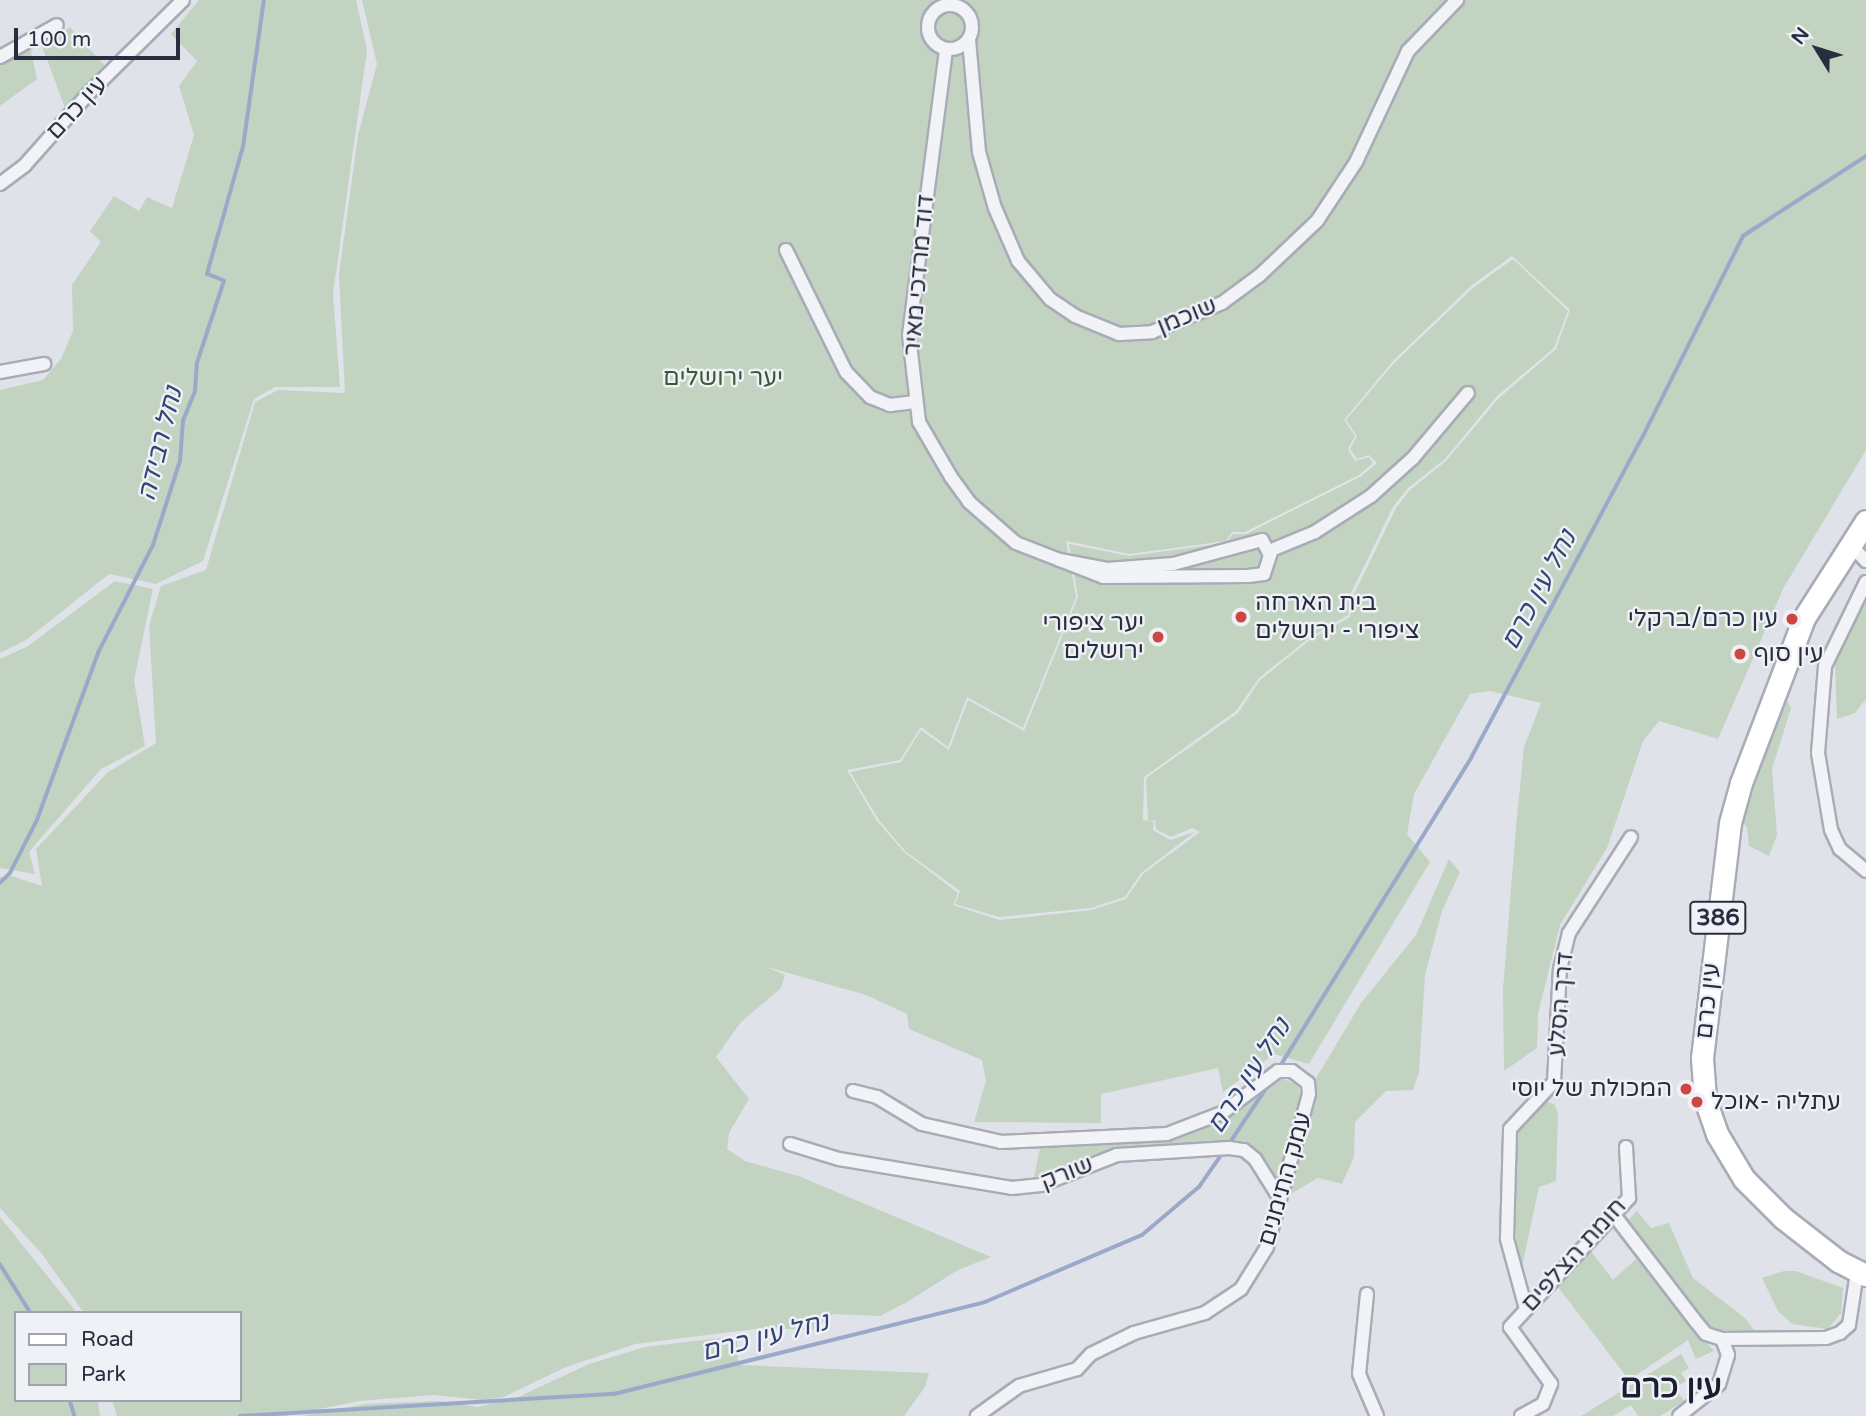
<!DOCTYPE html>
<meta charset="utf-8">
<style>
body{margin:0}
#map{position:relative;width:1866px;height:1416px;overflow:hidden;background:#e0e2e9;font-family:"Varela Round",Heebo,sans-serif}
div>[style]{position:absolute}
.green>*{inset:0;background:#c2d3c1}
.stream>*{height:3.5px;margin:-1.75px;padding:0 1.75px;transform-origin:1.75px;border-radius:1.75px;background:#9aa9c9}
.roads{filter:drop-shadow(2px 0 #a9acb6) drop-shadow(-2px 0 #a9acb6) drop-shadow(0 2px #a9acb6) drop-shadow(0 -2px #a9acb6)}
.minor>*{height:12px;margin:-6px;padding:0 6px;transform-origin:6px;border-radius:6px;background:#f2f3f7}
.minor>.ring{margin:-6px;padding:0;box-sizing:content-box;background:none;border:12px solid #f2f3f7;border-radius:50%}
.primary>*{height:21px;margin:-10.5px;padding:0 10.5px;transform-origin:10.5px;border-radius:10.5px;background:#fff}
.dots>*{width:19px;height:19px;translate:-50% -50%;box-sizing:border-box;border:4px solid #eff1f6;border-radius:50%}
span{translate:-50% -50%;white-space:nowrap;text-align:center;line-height:1.15;-webkit-text-stroke:5px #eff1f6;paint-order:stroke}
.shield-label span{padding:2px 5px;background:#eff1f6;border:2px solid;border-radius:5px;-webkit-text-stroke-width:0}
.shield-label{font-size:23px;color:#282d40;font-weight:700}
.street-label{font-size:24px;color:#282d40}
.park-label{font-size:24px;color:#375c36}
.poi-label{font-size:24px;color:#282d40}
.left{translate:0 -50%;text-align:left}
.right{translate:-100% -50%;text-align:right}
.water-label{font-size:26px;color:#324574;font-style:italic}
.district-label{font-size:32px;color:#1b1e31;font-weight:700}
.legend{position:absolute;left:14px;top:1311px;width:228px;height:91px;box-sizing:border-box;background:#eff1f6;border:2px solid #9fa3ad;margin:0;padding:9px 12px;list-style:none;font-size:21px;color:#282d40}
.legend li{display:flex;align-items:center;gap:14px;height:35px}
.legend b{width:35px;border:2px solid #9fa3ad}
.north{position:absolute;left:1782px;top:14px;width:70px;height:70px;-webkit-text-stroke:5px #eff1f6;paint-order:stroke;rotate:308deg;font-size:19px;font-weight:700;line-height:28px;text-align:center;color:#282d40}
.north::after{content:'';display:block;margin:auto;width:24px;height:32px;background:#282d40;clip-path:polygon(50% 0,100% 100%,50% 72%,0 100%)}
.scale{position:absolute;left:14px;top:28px;width:166px;height:32px;box-sizing:border-box;border:4px solid #282d40;border-top:0;padding-left:9px;font-size:21px;line-height:24px;white-space:nowrap;color:#282d40;-webkit-text-stroke:5px #eff1f6;paint-order:stroke}
</style>
<div id="map">
<div class="green">
<div style="clip-path:polygon(199px 0,356px 0,367px 50px,333px 294px,340px 387px,275px 387px,254px 399px,203px 561px,156px 584px,109px 574px,26px 640px,0 653px,0 390px,43px 380px,61px 359px,73px 331px,72px 285px,101px 242px,90px 231px,114px 196px,139px 211px,147px 197px,172px 208px,194px 135px,179px 86px,197px 61px,171px 34px)"></div>
<div style="clip-path:polygon(evenodd,362px 0,1866px 0,1866px 450px,1783px 589px,1718px 739px,1659px 721px,1643px 741px,1607px 848px,1560px 925px,1538px 1014px,1537px 1048px,1504px 1071px,1503px 989px,1516px 827px,1524px 747px,1541px 703px,1490px 691px,1470px 694px,1414px 794px,1407px 834px,1430px 862px,1309px 1064px,1274px 1054px,1223px 1092px,1218px 1068px,1101px 1094px,1101px 1123px,974px 1122px,986px 1081px,982px 1060px,909px 1029px,907px 1014px,866px 995px,767px 967px,785px 975px,781px 988px,741px 1022px,716px 1057px,749px 1099px,729px 1133px,727px 1149px,745px 1161px,801px 1177px,991px 1257px,958px 1270px,907px 1302px,880px 1316px,833px 1314px,813px 1330px,763px 1328px,635px 1344px,566px 1367px,504px 1397px,483px 1400px,433px 1395px,359px 1401px,285px 1416px,117px 1416px,112px 1400px,240px 1400px,240px 1313px,84px 1313px,42px 1254px,0 1208px,0 877px,11px 876px,42px 886px,36px 849px,107px 773px,156px 743px,149px 626px,161px 586px,206px 570px,255px 402px,278px 390px,345px 393px,339px 275px,358px 135px,377px 64px,362px 0,1512px 256px,1570px 310px,1556px 349px,1499px 398px,1446px 461px,1410px 490px,1396px 508px,1353px 596px,1350px 617px,1310px 640px,1260px 680px,1238px 713px,1146px 778px,1148px 822px,1155px 820px,1156px 829px,1171px 837px,1192px 828px,1200px 832px,1143px 874px,1126px 899px,1091px 910px,999px 920px,953px 905px,958px 893px,904px 852px,877px 821px,847px 770px,900px 760px,921px 727px,948px 747px,967px 697px,1023px 728px,1076px 597px,1066px 541px,1129px 554px,1226px 541px,1232px 532px,1245px 532px,1359px 475px,1373px 463px,1369px 457px,1355px 461px,1348px 449px,1355px 436px,1344px 420px,1393px 361px,1472px 285px,1512px 256px)"></div>
<div style="clip-path:polygon(70px 27px,105px 66px,65px 108px,42px 46px)"></div>
<div style="clip-path:polygon(30px 47px,37px 79px,0 106px,0 64px)"></div>
<div style="clip-path:polygon(1513px 259px,1568px 311px,1554px 348px,1497px 396px,1445px 459px,1408px 488px,1393px 507px,1350px 595px,1348px 615px,1309px 638px,1259px 678px,1236px 711px,1144px 777px,1143px 820px,1154px 822px,1153px 830px,1170px 840px,1195px 832px,1141px 873px,1125px 897px,1091px 908px,999px 917px,955px 904px,960px 891px,905px 851px,879px 820px,850px 772px,901px 762px,921px 730px,949px 750px,968px 700px,1024px 731px,1078px 597px,1069px 544px,1129px 556px,1226px 543px,1233px 534px,1246px 534px,1360px 477px,1377px 463px,1369px 455px,1357px 459px,1350px 449px,1357px 436px,1346px 420px,1394px 363px,1474px 287px)"></div>
<div style="clip-path:polygon(115px 581px,153px 589px,134px 680px,145px 746px,101px 769px,29px 852px,35px 874px,0 868px,0 659px,28px 646px)"></div>
<div style="clip-path:polygon(1866px 596px,1866px 699px,1855px 713px,1837px 719px,1835px 664px)"></div>
<div style="clip-path:polygon(1782px 691px,1791px 708px,1772px 769px,1777px 835px,1769px 856px,1749px 846px,1747px 827px,1740px 819px)"></div>
<div style="clip-path:polygon(1449px 859px,1460px 872px,1442px 911px,1425px 975px,1419px 1072px,1413px 1090px,1386px 1091px,1355px 1122px,1354px 1157px,1342px 1184px,1318px 1178px,1287px 1196px,1315px 1080px,1361px 1003px,1416px 935px)"></div>
<div style="clip-path:polygon(1284px 1079px,1298px 1086px,1301px 1097px,1279px 1182px,1246px 1147px,1114px 1152px,1050px 1176px,1034px 1177px,1040px 1148px,1179px 1136px,1218px 1122px,1268px 1083px)"></div>
<div style="clip-path:polygon(1546px 1101px,1555px 1105px,1558px 1115px,1556px 1181px,1539px 1187px,1522px 1266px,1516px 1266px,1515px 1128px,1531px 1109px)"></div>
<div style="clip-path:polygon(1637px 1211px,1651px 1228px,1669px 1223px,1693px 1278px,1745px 1318px,1755px 1331px,1729px 1333px,1706px 1325px,1627px 1222px)"></div>
<div style="clip-path:polygon(0 1217px,77px 1313px,16px 1313px,16px 1400px,98px 1400px,100px 1416px,0 1416px)"></div>
<div style="clip-path:polygon(1591px 1251px,1613px 1280px,1636px 1259px,1714px 1351px,1696px 1359px,1688px 1340px,1629px 1380px,1555px 1283px)"></div>
<div style="clip-path:polygon(1784px 1271px,1796px 1271px,1843px 1288px,1841px 1313px,1828px 1329px,1792px 1324px,1778px 1311px,1762px 1278px)"></div>
<div style="clip-path:polygon(737px 1336px,738px 1365px,929px 1373px,925px 1387px,904px 1416px,301px 1416px,366px 1404px,439px 1401px,478px 1407px,518px 1397px,589px 1364px,645px 1347px)"></div>
<div style="clip-path:polygon(1681px 1354px,1689px 1368px,1681px 1373px,1686px 1381px,1675px 1388px,1684px 1401px,1660px 1416px,1638px 1416px,1631px 1405px,1613px 1416px,1581px 1416px)"></div>
</div>
<div class="stream">
<div style="left:0;top:883px;width:14px;rotate:-45deg"></div>
<div style="left:10px;top:873px;width:59px;rotate:-63deg"></div>
<div style="left:37px;top:820px;width:178px;rotate:-69.9deg"></div>
<div style="left:98px;top:653px;width:121px;rotate:-63deg"></div>
<div style="left:153px;top:545px;width:88px;rotate:-72.2deg"></div>
<div style="left:180px;top:461px;width:40px;rotate:-85.7deg"></div>
<div style="left:183px;top:421px;width:32px;rotate:-68deg"></div>
<div style="left:195px;top:391px;width:28px;rotate:-86deg"></div>
<div style="left:197px;top:363px;width:86px;rotate:-71.8deg"></div>
<div style="left:224px;top:281px;width:18px;rotate:-158deg"></div>
<div style="left:207px;top:274px;width:132px;rotate:-74.2deg"></div>
<div style="left:243px;top:147px;width:148px;rotate:-81.9deg"></div>
<div style="left:1279px;top:1068px;width:365px;rotate:-58.2deg"></div>
<div style="left:1471px;top:758px;width:358px;rotate:-61.9deg"></div>
<div style="left:1640px;top:442px;width:230px;rotate:-63.4deg"></div>
<div style="left:1743px;top:236px;width:147px;rotate:-33deg"></div>
<div style="left:1229px;top:1144px;width:72px;rotate:-56.3deg"></div>
<div style="left:0;top:1264px;width:58px;rotate:57.7deg"></div>
<div style="left:70px;top:1400px;width:17px;rotate:73deg"></div>
<div style="left:240px;top:1416px;width:375px;rotate:-3.4deg"></div>
<div style="left:614px;top:1394px;width:382px;rotate:-13.9deg"></div>
<div style="left:985px;top:1302px;width:171px;rotate:-23.1deg"></div>
<div style="left:1142px;top:1235px;width:75px;rotate:-40.1deg"></div>
<div style="left:1199px;top:1187px;width:44px;rotate:-55.2deg"></div>
</div>
<div class="roads">
<div class="minor">
<div class="ring" style="left:928px;top:5px;width:32px;height:32px"></div>
<div style="left:969px;top:40px;width:112px;rotate:84.9deg"></div>
<div style="left:979px;top:152px;width:58px;rotate:74.1deg"></div>
<div style="left:995px;top:208px;width:58px;rotate:66.5deg"></div>
<div style="left:1018px;top:261px;width:50px;rotate:49.9deg"></div>
<div style="left:1050px;top:299px;width:30px;rotate:34deg"></div>
<div style="left:1075px;top:316px;width:48px;rotate:22.2deg"></div>
<div style="left:1119px;top:334px;width:33px;rotate:-3deg"></div>
<div style="left:1152px;top:332px;width:76px;rotate:-22.5deg"></div>
<div style="left:1222px;top:303px;width:47px;rotate:-36.4deg"></div>
<div style="left:1260px;top:275px;width:79px;rotate:-43.5deg"></div>
<div style="left:1317px;top:221px;width:71px;rotate:-56.5deg"></div>
<div style="left:1356px;top:162px;width:123px;rotate:-64.9deg"></div>
<div style="left:1408px;top:51px;width:71px;rotate:-46.1deg"></div>
<div style="left:946px;top:50px;width:287px;rotate:97.4deg"></div>
<div style="left:909px;top:335px;width:88px;rotate:83.4deg"></div>
<div style="left:919px;top:422px;width:64px;rotate:59.8deg"></div>
<div style="left:951px;top:477px;width:31px;rotate:54deg"></div>
<div style="left:969px;top:502px;width:62px;rotate:41.1deg"></div>
<div style="left:1016px;top:543px;width:93px;rotate:21.3deg"></div>
<div style="left:1103px;top:577px;width:145px;rotate:-0.4deg"></div>
<div style="left:1248px;top:576px;width:16px;rotate:-7deg"></div>
<div style="left:1264px;top:574px;width:20px;rotate:-72deg"></div>
<div style="left:1270px;top:555px;width:17px;rotate:-118deg"></div>
<div style="left:1262px;top:540px;width:92px;rotate:164.9deg"></div>
<div style="left:1173px;top:564px;width:66px;rotate:175.7deg"></div>
<div style="left:1107px;top:569px;width:48px;rotate:-169.2deg"></div>
<div style="left:0;top:57px;width:65px;rotate:-29.3deg"></div>
<div style="left:0;top:184px;width:31px;rotate:-37deg"></div>
<div style="left:25px;top:165px;width:96px;rotate:-48.4deg"></div>
<div style="left:89px;top:93px;width:132px;rotate:-44.7deg"></div>
<div style="left:786px;top:250px;width:136px;rotate:63.8deg"></div>
<div style="left:846px;top:372px;width:35px;rotate:46deg"></div>
<div style="left:870px;top:397px;width:22px;rotate:22deg"></div>
<div style="left:890px;top:405px;width:25px;rotate:-7deg"></div>
<div style="left:0;top:372px;width:45px;rotate:-10.3deg"></div>
<div style="left:1851px;top:545px;width:22px;rotate:47deg"></div>
<div style="left:1269px;top:551px;width:50px;rotate:-22.4deg"></div>
<div style="left:1315px;top:532px;width:67px;rotate:-32.7deg"></div>
<div style="left:1371px;top:496px;width:57px;rotate:-42.1deg"></div>
<div style="left:1413px;top:458px;width:85px;rotate:-49.8deg"></div>
<div style="left:1866px;top:582px;width:93px;rotate:116deg"></div>
<div style="left:1825px;top:666px;width:87px;rotate:94.6deg"></div>
<div style="left:1818px;top:753px;width:78px;rotate:80.4deg"></div>
<div style="left:1831px;top:830px;width:21px;rotate:65deg"></div>
<div style="left:1840px;top:849px;width:34px;rotate:40deg"></div>
<div style="left:853px;top:1091px;width:25px;rotate:14deg"></div>
<div style="left:877px;top:1097px;width:52px;rotate:31deg"></div>
<div style="left:922px;top:1124px;width:81px;rotate:12.8deg"></div>
<div style="left:1001px;top:1142px;width:166px;rotate:-2.8deg"></div>
<div style="left:1167px;top:1134px;width:59px;rotate:-20.9deg"></div>
<div style="left:1222px;top:1113px;width:70px;rotate:-36.9deg"></div>
<div style="left:1278px;top:1071px;width:14px"></div>
<div style="left:1292px;top:1071px;width:20px;rotate:37deg"></div>
<div style="left:1308px;top:1083px;width:11px;rotate:85deg"></div>
<div style="left:1309px;top:1094px;width:159px;rotate:105.4deg"></div>
<div style="left:1267px;top:1247px;width:49px;rotate:121.8deg"></div>
<div style="left:1241px;top:1289px;width:43px;rotate:146.3deg"></div>
<div style="left:1205px;top:1313px;width:74px;rotate:164.3deg"></div>
<div style="left:1134px;top:1333px;width:48px;rotate:154deg"></div>
<div style="left:1091px;top:1354px;width:21px;rotate:133deg"></div>
<div style="left:1077px;top:1369px;width:60px;rotate:163.7deg"></div>
<div style="left:1019px;top:1386px;width:52px;rotate:144.5deg"></div>
<div style="left:790px;top:1144px;width:51px;rotate:17deg"></div>
<div style="left:839px;top:1159px;width:175px;rotate:9.5deg"></div>
<div style="left:1012px;top:1188px;width:29px;rotate:-6deg"></div>
<div style="left:1041px;top:1185px;width:82px;rotate:-21.5deg"></div>
<div style="left:1117px;top:1155px;width:112px;rotate:-3.6deg"></div>
<div style="left:1229px;top:1148px;width:15px;rotate:8deg"></div>
<div style="left:1244px;top:1150px;width:14px;rotate:39deg"></div>
<div style="left:1255px;top:1159px;width:47px;rotate:58deg"></div>
<div style="left:1614px;top:1215px;width:136px;rotate:52.5deg"></div>
<div style="left:1697px;top:1323px;width:14px;rotate:51deg"></div>
<div style="left:1706px;top:1334px;width:17px;rotate:17deg"></div>
<div style="left:1722px;top:1339px;width:17px;rotate:69deg"></div>
<div style="left:1728px;top:1355px;width:30px;rotate:107deg"></div>
<div style="left:1719px;top:1384px;width:51px;rotate:141.3deg"></div>
<div style="left:1367px;top:1294px;width:80px;rotate:95.7deg"></div>
<div style="left:1359px;top:1374px;width:46px;rotate:66.8deg"></div>
<div style="left:1526px;top:1309px;width:73px;rotate:-105.2deg"></div>
<div style="left:1507px;top:1239px;width:110px;rotate:-88.4deg"></div>
<div style="left:1510px;top:1129px;width:64px;rotate:-46.9deg"></div>
<div style="left:1554px;top:1082px;width:113px;rotate:-87deg"></div>
<div style="left:1560px;top:969px;width:37px;rotate:-76deg"></div>
<div style="left:1569px;top:933px;width:114px;rotate:-57.1deg"></div>
<div style="left:1722px;top:1339px;width:104px;rotate:-0.6deg"></div>
<div style="left:1826px;top:1338px;width:15px;rotate:-20deg"></div>
<div style="left:1840px;top:1333px;width:12px;rotate:-42deg"></div>
<div style="left:1849px;top:1325px;width:54px;rotate:-81.4deg"></div>
<div style="left:1521px;top:1416px;width:25px;rotate:-29deg"></div>
<div style="left:1543px;top:1404px;width:22px;rotate:-68deg"></div>
<div style="left:1551px;top:1384px;width:70px;rotate:-125.7deg"></div>
<div style="left:1510px;top:1327px;width:176px;rotate:-47.3deg"></div>
<div style="left:1629px;top:1198px;width:51px;rotate:-93.4deg"></div>
</div>
<div class="primary">
<div style="left:1866px;top:521px;width:115px;rotate:122.6deg"></div>
<div style="left:1804px;top:618px;width:177px;rotate:110.9deg"></div>
<div style="left:1741px;top:783px;width:41px;rotate:105.4deg"></div>
<div style="left:1730px;top:823px;width:237px;rotate:96.8deg"></div>
<div style="left:1702px;top:1058px;width:41px;rotate:85.8deg"></div>
<div style="left:1705px;top:1099px;width:37px;rotate:71deg"></div>
<div style="left:1717px;top:1134px;width:52px;rotate:59deg"></div>
<div style="left:1744px;top:1179px;width:55px;rotate:45deg"></div>
<div style="left:1783px;top:1218px;width:70px;rotate:38deg"></div>
<div style="left:1838px;top:1261px;width:31px;rotate:27deg"></div>
</div>
</div>
<div class="dots">
<div style="left:1241px;top:617px;background:#ce4644"></div>
<div style="left:1792px;top:619px;background:#ce4644"></div>
<div style="left:1158px;top:637px;background:#ce4644"></div>
<div style="left:1740px;top:654px;background:#ce4644"></div>
<div style="left:1686px;top:1089px;background:#ce4644"></div>
<div style="left:1697px;top:1102px;background:#ce4644"></div>
</div>
<div class="shield-label">
<span style="left:1718px;top:918px">386</span>
</div>
<div class="street-label">
<span style="left:77px;top:108px;rotate:-47deg">עין כרם</span>
<span style="left:919px;top:275px;rotate:-85deg">דוד מרדכי מאיר</span>
<span style="left:1187px;top:316px;rotate:-22deg">שוכמן</span>
<span style="left:1708px;top:1001px;rotate:-84deg">עין כרם</span>
<span style="left:1561px;top:1004px;rotate:-85deg">דרך הסלע</span>
<span style="left:1067px;top:1173px;rotate:-21deg">שורק</span>
<span style="left:1285px;top:1179px;rotate:-74deg">עמק התימנים</span>
<span style="left:1574px;top:1255px;rotate:-48deg">חומת הצלפים</span>
</div>
<div class="park-label">
<span style="left:723px;top:378px">יער ירושלים</span>
</div>
<div class="poi-label">
<span class="left" style="left:1255px;top:617px">בית הארחה<br>ציפורי - ירושלים</span>
<span class="right" style="left:1778px;top:619px">עין כרם/ברקלי</span>
<span class="right" style="left:1144px;top:637px">יער ציפורי<br>ירושלים</span>
<span class="left" style="left:1754px;top:654px">עין סוף</span>
<span class="right" style="left:1672px;top:1089px">המכולת של יוסי</span>
<span class="left" style="left:1711px;top:1102px">עתליה -אוכל</span>
</div>
<div class="water-label">
<span style="left:160px;top:444px;rotate:-76deg">נחל רבידה</span>
<span style="left:1539px;top:590px;rotate:-62deg">נחל עין כרם</span>
<span style="left:1249px;top:1076px;rotate:-57deg">נחל עין כרם</span>
<span style="left:765px;top:1337px;rotate:-14deg">נחל עין כרם</span>
</div>
<div class="district-label">
<span style="left:1671px;top:1387px">עין כרם</span>
</div>
<ul class="legend">
<li><b style="height:9px;background:#fff"></b>Road</li>
<li><b style="height:19px;background:#c2d3c1"></b>Park</li>
</ul>
<div class="north">N</div>
<div class="scale">100 m</div>
</div>
